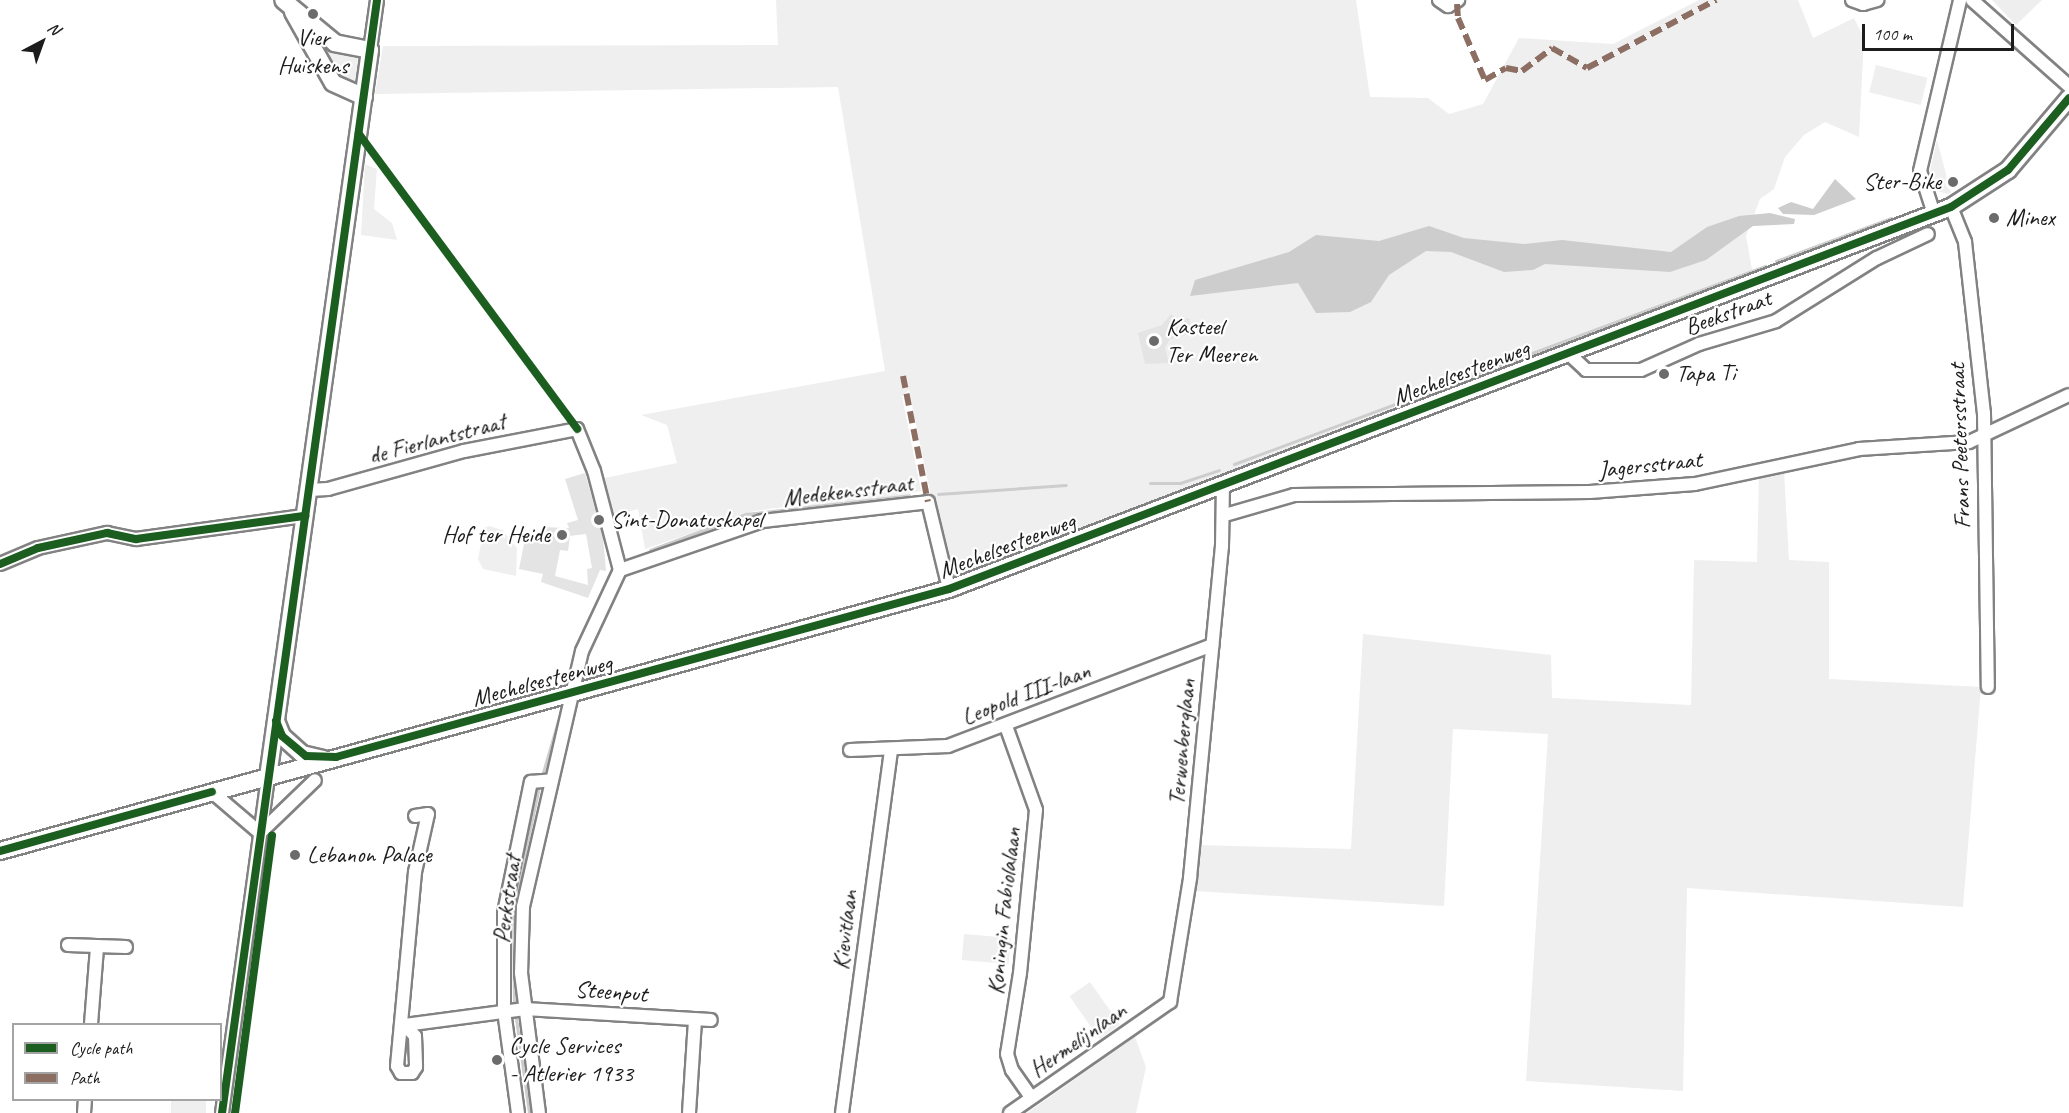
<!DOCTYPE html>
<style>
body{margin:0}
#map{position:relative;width:2069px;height:1113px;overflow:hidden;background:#fff;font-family:Caveat,sans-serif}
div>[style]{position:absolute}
.built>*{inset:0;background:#eee}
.green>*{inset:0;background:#efefef;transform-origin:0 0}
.water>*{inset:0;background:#cdcdcd}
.stream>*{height:3px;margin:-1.5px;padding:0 1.5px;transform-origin:1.5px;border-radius:1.5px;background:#cdcdcd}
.building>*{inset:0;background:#e4e4e4}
.roads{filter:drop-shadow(2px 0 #828282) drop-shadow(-2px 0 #828282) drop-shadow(0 2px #828282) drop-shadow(0 -2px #828282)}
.minor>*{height:12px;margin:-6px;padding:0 6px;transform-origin:6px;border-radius:6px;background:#fff}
.secondary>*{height:16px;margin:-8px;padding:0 8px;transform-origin:8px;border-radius:8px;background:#fff}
.quiet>*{height:6px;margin-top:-3px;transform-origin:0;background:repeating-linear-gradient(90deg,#8d6e63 0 12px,transparent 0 18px)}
.cycleway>*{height:8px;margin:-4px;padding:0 4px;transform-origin:4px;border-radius:4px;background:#1b5e20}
.dots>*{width:16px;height:16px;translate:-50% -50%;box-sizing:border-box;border:3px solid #fff;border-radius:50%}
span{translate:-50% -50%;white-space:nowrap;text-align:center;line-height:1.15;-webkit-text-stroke:4.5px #fff;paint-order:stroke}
.poi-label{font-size:24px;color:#1c1c1c}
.right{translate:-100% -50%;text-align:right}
.left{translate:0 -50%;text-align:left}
.street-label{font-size:24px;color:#1c1c1c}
.legend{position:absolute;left:12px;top:1023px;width:210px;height:78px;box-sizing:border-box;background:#fff;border:2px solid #a4a4a4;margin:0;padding:8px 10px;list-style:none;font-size:18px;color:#1c1c1c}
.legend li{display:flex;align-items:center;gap:12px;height:30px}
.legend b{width:30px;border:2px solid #a4a4a4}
.north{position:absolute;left:12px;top:12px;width:60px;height:60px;-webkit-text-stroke:4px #fff;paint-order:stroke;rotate:41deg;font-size:16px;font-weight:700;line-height:24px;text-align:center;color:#1c1c1c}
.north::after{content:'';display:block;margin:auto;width:21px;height:27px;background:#1c1c1c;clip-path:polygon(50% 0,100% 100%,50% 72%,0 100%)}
.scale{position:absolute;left:1862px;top:24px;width:152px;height:27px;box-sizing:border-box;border:3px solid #1c1c1c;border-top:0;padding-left:8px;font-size:18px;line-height:21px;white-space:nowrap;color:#1c1c1c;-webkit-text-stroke:4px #fff;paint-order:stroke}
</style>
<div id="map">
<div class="built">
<div style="clip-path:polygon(1992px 0,2042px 0,2016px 25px)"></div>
</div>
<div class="green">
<div style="clip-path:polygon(776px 0,1356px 0,1370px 97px,1428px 98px,1449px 114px,1483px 104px,1519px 38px,1613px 44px,1699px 0,1798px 0,1813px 38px,1854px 18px,1864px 38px,1859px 137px,1825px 122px,1804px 135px,1785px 157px,1774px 189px,1760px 199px,1746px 236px,1753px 275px,1335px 438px,948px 579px,909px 390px,902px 396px,921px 491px,854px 504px,801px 508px,818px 502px,755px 511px,645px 549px,638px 509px,610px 517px,600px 479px,677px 463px,667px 425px,641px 415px,885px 371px,838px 87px,375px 94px,383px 46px,778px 45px)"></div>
<div style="clip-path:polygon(316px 34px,358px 57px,355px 85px,345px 87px,313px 40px)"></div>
<div style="left:1876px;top:65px;width:53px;height:28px;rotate:14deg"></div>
<div style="clip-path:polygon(1937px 140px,1951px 193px,1948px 194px,1936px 191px,1929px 175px)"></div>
<div style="clip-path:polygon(365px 164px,377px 169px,374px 209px,392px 223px,397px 240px,361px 235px)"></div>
<div style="clip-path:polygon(1784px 471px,1789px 560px,1829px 562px,1829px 679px,1981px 687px,1963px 907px,1687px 888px,1683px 1091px,1526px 1081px,1548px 734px,1453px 729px,1444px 906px,1194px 891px,1197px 845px,1351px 849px,1363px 634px,1551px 655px,1552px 698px,1691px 705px,1694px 560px,1757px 562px,1759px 476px)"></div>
<div style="clip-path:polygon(489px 526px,502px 530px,517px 548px,516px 576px,483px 569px,478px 559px,484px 528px)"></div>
<div style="left:964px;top:934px;width:47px;height:26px;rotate:5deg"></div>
<div style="left:1090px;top:982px;width:52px;height:25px;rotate:55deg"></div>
<div style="clip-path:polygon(1135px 1037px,1146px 1067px,1136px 1113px,1027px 1113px)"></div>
<div style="left:171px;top:1100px;width:35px;height:13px"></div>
</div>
<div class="water">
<div style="clip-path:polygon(1835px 179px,1856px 199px,1814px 215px,1783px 214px,1778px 208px,1791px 202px,1813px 209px)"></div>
<div style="clip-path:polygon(1770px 213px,1795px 219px,1794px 224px,1753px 226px,1706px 260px,1670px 272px,1545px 264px,1533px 270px,1504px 272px,1451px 252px,1426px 251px,1389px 275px,1371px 302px,1350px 312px,1316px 313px,1298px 283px,1190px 296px,1195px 280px,1289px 252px,1316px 235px,1379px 241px,1429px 226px,1464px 238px,1524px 244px,1562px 240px,1671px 252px,1707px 227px,1739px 216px)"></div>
</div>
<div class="stream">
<div style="left:1776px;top:261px;width:123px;rotate:-20.5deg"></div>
<div style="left:1234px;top:464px;width:567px;rotate:-20.45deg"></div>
<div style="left:1150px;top:483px;width:30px"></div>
<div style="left:1180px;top:483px;width:41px;rotate:-18.4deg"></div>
<div style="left:938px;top:494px;width:128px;rotate:-4deg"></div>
<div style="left:650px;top:550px;width:103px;rotate:-20.6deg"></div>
<div style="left:746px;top:514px;width:164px;rotate:-6.6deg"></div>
<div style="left:542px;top:776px;width:61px;rotate:-73.9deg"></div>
<div style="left:514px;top:1005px;width:98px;rotate:-90.6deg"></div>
<div style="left:513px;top:907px;width:119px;rotate:-77.8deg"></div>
<div style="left:516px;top:1018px;width:96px;rotate:82.2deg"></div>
</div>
<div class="building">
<div style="clip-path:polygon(1171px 314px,1180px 320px,1189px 318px,1193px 333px,1170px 339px,1165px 348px,1169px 363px,1145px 364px,1138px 333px,1162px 325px)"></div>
<div style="clip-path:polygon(evenodd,585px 473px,603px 537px,606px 571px,600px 570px,588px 598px,541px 582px,543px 574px,519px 569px,526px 534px,541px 536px,543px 527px,569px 528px,567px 523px,578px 520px,565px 479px,585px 473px,586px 534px,592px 568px,587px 569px,588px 585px,555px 576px,560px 550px,568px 551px,570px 536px,586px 534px)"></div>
</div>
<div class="roads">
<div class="minor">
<div style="left:1439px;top:0;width:11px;rotate:34deg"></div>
<div style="left:1448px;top:6px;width:12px;rotate:-31deg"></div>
<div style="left:1852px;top:0;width:12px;rotate:20deg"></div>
<div style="left:1863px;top:4px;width:15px;rotate:-16deg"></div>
<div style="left:1972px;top:0;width:130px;rotate:41.6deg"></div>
<div style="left:370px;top:50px;width:50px;rotate:-82deg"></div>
<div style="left:1951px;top:207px;width:38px;rotate:68deg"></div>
<div style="left:1965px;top:242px;width:172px;rotate:83.7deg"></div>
<div style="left:1984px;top:413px;width:274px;rotate:89.2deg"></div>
<div style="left:1934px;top:214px;width:45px;rotate:-108deg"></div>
<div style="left:1920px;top:171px;width:176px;rotate:-76.8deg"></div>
<div style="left:1568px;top:353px;width:25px;rotate:43deg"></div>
<div style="left:1586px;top:370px;width:55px"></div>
<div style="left:1641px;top:370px;width:64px;rotate:-24.1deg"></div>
<div style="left:1699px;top:344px;width:80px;rotate:-16.6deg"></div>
<div style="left:1776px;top:321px;width:119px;rotate:-32deg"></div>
<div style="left:1877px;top:258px;width:56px;rotate:-25.2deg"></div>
<div style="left:309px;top:490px;width:19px;rotate:-3deg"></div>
<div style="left:328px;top:489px;width:141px;rotate:-15.6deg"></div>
<div style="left:464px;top:451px;width:115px;rotate:-11deg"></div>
<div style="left:577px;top:429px;width:45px;rotate:68deg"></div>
<div style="left:594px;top:471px;width:102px;rotate:75.3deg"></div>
<div style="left:620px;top:570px;width:89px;rotate:115.1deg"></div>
<div style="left:582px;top:651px;width:263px;rotate:103deg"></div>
<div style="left:523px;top:907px;width:66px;rotate:91.7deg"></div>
<div style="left:521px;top:973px;width:141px;rotate:82.7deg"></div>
<div style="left:1225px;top:515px;width:72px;rotate:-16.2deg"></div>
<div style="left:1294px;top:495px;width:296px;rotate:-0.6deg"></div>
<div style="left:1590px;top:492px;width:105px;rotate:-4.4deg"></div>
<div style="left:1695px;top:484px;width:168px;rotate:-12deg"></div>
<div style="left:1859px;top:449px;width:110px;rotate:-3.6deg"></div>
<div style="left:1969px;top:442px;width:110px;rotate:-25.2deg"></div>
<div style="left:0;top:564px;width:41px;rotate:-22.8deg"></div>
<div style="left:38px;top:548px;width:71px;rotate:-12.3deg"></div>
<div style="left:107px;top:533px;width:30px;rotate:12deg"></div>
<div style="left:136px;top:539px;width:171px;rotate:-7.8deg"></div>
<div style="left:620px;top:570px;width:150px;rotate:-19deg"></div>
<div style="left:762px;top:521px;width:167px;rotate:-6.5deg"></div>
<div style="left:928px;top:502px;width:89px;rotate:76.4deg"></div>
<div style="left:1006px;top:726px;width:89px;rotate:70.3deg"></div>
<div style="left:1036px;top:810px;width:164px;rotate:95.6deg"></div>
<div style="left:1020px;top:973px;width:82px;rotate:99.1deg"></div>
<div style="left:1007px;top:1054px;width:17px;rotate:73deg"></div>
<div style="left:1012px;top:1070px;width:33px;rotate:55deg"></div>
<div style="left:850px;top:750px;width:98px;rotate:-2.3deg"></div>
<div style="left:948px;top:746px;width:283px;rotate:-20.9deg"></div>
<div style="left:212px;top:792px;width:63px;rotate:40.5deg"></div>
<div style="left:260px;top:833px;width:76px;rotate:-43.9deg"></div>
<div style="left:68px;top:945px;width:58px;rotate:2deg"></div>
<div style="left:91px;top:1024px;width:77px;rotate:-85.5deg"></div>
<div style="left:405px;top:1025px;width:15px;rotate:48deg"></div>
<div style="left:415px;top:1036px;width:31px;rotate:88deg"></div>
<div style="left:416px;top:1067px;width:7px;rotate:124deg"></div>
<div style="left:412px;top:1073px;width:11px;rotate:180deg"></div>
<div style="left:401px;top:1073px;width:8px;rotate:-120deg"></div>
<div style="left:397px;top:1066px;width:195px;rotate:-84.7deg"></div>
<div style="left:415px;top:872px;width:59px;rotate:-77.4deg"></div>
<div style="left:428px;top:814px;width:13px;rotate:171deg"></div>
<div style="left:405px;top:1025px;width:121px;rotate:-7.6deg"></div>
<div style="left:525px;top:1009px;width:186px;rotate:3.4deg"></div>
<div style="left:84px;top:1113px;width:13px;rotate:-86deg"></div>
<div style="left:222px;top:1113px;width:339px;rotate:-82.2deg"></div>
<div style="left:518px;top:1113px;width:103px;rotate:-97.8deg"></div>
<div style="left:504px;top:1011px;width:98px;rotate:-90deg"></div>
<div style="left:504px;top:913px;width:134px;rotate:-78.4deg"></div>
<div style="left:531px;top:782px;width:21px;rotate:-5deg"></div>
<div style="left:689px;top:1113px;width:94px;rotate:-86.3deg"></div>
<div style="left:842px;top:1113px;width:364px;rotate:-82.3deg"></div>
<div style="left:1010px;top:1113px;width:195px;rotate:-34.8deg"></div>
<div style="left:1170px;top:1002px;width:126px;rotate:-80.8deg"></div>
<div style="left:1190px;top:878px;width:333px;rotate:-84.5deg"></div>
<div style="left:1222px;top:547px;width:62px;rotate:-89.1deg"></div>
</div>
<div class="secondary">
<div style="left:293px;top:12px;width:81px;rotate:60.6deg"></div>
<div style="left:333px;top:83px;width:34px;rotate:24deg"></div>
<div style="left:276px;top:721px;width:16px;rotate:68deg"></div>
<div style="left:282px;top:736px;width:27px;rotate:42deg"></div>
<div style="left:302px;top:754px;width:22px;rotate:13deg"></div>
<div style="left:268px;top:777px;width:734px;rotate:-82.01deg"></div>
<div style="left:370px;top:50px;width:36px;rotate:-169deg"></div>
<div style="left:335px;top:43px;width:67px;rotate:-140.4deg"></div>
<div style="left:0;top:851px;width:985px;rotate:-15.43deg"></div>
<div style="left:949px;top:589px;width:1072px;rotate:-20.87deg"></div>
<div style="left:1951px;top:207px;width:68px;rotate:-33deg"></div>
<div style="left:2008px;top:170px;width:94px;rotate:-49.7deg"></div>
</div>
</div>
<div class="quiet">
<div style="left:1457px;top:4px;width:14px;rotate:86deg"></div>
<div style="left:1458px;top:18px;width:68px;rotate:66.5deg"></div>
<div style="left:1485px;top:80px;width:24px;rotate:-30deg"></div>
<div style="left:1506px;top:68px;width:16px;rotate:11deg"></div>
<div style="left:1522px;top:71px;width:38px;rotate:-37deg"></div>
<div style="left:1552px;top:48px;width:40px;rotate:29.7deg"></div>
<div style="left:1587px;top:68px;width:146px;rotate:-27.8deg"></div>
<div style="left:903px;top:376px;width:128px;rotate:78.8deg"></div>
</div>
<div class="cycleway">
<div style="left:359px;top:134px;width:367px;rotate:53.5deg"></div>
<div style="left:0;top:564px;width:41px;rotate:-22.8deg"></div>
<div style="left:38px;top:548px;width:71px;rotate:-12.3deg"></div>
<div style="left:107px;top:533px;width:30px;rotate:12deg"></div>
<div style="left:136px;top:539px;width:171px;rotate:-7.8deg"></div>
<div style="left:276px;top:721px;width:16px;rotate:68deg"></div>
<div style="left:282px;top:736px;width:31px;rotate:40deg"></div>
<div style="left:306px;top:756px;width:30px;rotate:2deg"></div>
<div style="left:336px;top:757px;width:636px;rotate:-15.33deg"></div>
<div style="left:949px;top:589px;width:1072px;rotate:-20.87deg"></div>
<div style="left:1951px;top:207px;width:68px;rotate:-33deg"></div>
<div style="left:2008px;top:170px;width:94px;rotate:-49.7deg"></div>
<div style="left:0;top:851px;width:220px;rotate:-15.6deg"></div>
<div style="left:222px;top:1113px;width:1124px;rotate:-82.07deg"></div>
<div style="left:235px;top:1113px;width:280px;rotate:-82.4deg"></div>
</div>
<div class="dots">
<div style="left:313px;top:14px;background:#6b6b6b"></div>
<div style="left:1953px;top:182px;background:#6b6b6b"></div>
<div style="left:1994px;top:218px;background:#6b6b6b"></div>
<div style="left:1154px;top:341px;background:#6b6b6b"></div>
<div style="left:1664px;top:374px;background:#6b6b6b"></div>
<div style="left:599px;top:520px;background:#6b6b6b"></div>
<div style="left:562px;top:535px;background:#6b6b6b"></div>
<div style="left:295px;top:855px;background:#6b6b6b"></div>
<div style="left:497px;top:1060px;background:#6b6b6b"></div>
</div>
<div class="poi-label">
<span style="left:313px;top:52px">Vier<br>Huiskens</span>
<span class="right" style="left:1941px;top:182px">Ster-Bike</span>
<span class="left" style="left:2006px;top:218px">Minex</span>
<span class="left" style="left:1166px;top:341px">Kasteel<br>Ter Meeren</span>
<span class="left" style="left:1676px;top:374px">Tapa Ti</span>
<span class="left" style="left:611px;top:520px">Sint-Donatuskapel</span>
<span class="right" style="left:550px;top:535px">Hof ter Heide</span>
<span class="left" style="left:307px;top:855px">Lebanon Palace</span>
<span class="left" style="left:509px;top:1060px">Cycle Services<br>- Atlerier 1933</span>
</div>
<div class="street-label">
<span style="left:1728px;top:313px;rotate:-20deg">Beekstraat</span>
<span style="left:1461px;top:373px;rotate:-21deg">Mechelsesteenweg</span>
<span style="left:437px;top:439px;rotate:-15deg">de Fierlantstraat</span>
<span style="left:1960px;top:446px;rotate:-92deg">Frans Peetersstraat</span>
<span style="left:1650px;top:465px;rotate:-6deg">Jagersstraat</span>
<span style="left:848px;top:491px;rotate:-7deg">Medekensstraat</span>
<span style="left:1007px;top:546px;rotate:-21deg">Mechelsesteenweg</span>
<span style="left:542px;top:681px;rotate:-15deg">Mechelsesteenweg</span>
<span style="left:1026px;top:694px;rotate:-21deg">Leopold III-laan</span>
<span style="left:1182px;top:742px;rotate:-85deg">Terwenberglaan</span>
<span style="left:507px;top:899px;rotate:-82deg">Perkstraat</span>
<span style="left:1004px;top:911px;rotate:-84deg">Koningin Fabiolalaan</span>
<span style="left:845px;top:930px;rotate:-83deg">Kievitlaan</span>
<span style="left:611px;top:992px;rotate:4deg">Steenput</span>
<span style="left:1078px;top:1040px;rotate:-35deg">Hermelijnlaan</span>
</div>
<ul class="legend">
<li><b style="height:8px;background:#1b5e20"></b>Cycle path</li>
<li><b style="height:8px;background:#8d6e63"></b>Path</li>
</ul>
<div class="north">N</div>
<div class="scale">100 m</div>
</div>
